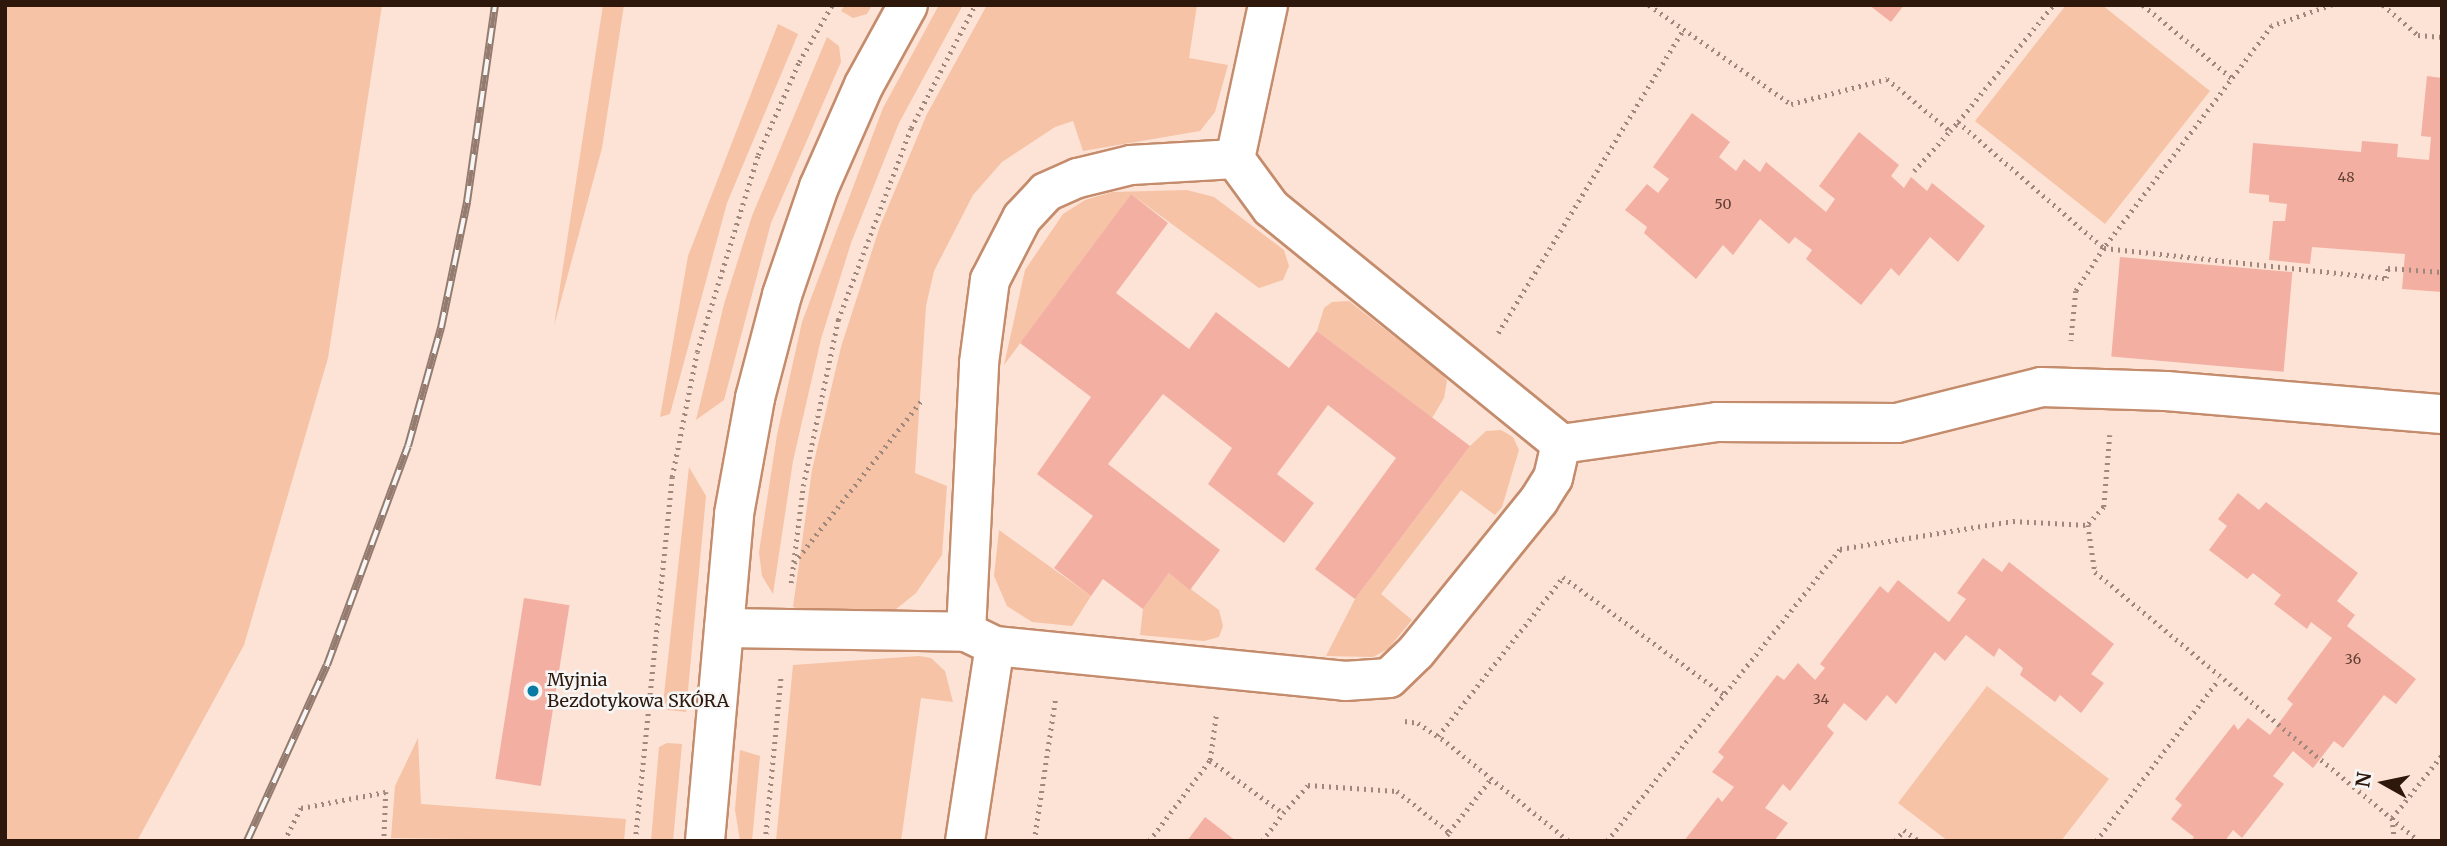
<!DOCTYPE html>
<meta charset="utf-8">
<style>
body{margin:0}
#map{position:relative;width:2447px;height:846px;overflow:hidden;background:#fce3d6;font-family:Merriweather,serif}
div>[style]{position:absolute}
.green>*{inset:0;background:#f6c3a6}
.building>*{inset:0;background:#f3afa2;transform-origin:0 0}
.path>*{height:4.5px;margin-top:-2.25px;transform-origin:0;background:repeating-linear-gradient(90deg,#9f887b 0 2px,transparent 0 7px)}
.roads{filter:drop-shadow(2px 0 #c48c6c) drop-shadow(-2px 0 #c48c6c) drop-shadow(0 2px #c48c6c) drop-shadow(0 -2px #c48c6c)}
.minor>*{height:38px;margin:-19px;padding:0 19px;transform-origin:19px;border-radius:19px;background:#fff}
.tertiary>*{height:38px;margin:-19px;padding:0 19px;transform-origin:19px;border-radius:19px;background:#fff}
.rail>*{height:8px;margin-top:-4px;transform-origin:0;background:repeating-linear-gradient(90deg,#f6f6f6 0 16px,#937c6f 0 32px);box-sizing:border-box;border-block:2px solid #937c6f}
.dots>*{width:19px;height:19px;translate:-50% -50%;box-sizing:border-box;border:4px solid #f6f6f6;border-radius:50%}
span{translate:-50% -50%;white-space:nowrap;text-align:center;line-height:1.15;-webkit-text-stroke:5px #f6f6f6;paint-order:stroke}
.number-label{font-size:14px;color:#5e3e31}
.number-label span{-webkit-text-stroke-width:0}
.poi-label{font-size:18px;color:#2d180b}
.left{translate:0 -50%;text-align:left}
.frame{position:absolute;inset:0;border:7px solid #2d180b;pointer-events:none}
.north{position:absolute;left:2349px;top:748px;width:70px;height:70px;-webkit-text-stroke:5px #f6f6f6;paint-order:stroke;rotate:279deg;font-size:19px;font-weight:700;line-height:28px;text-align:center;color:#2d180b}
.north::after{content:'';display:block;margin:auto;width:24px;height:32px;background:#2d180b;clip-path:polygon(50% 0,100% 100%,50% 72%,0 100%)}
</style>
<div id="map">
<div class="green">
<div style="clip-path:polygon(5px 5px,382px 5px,328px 358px,244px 645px,137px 841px,5px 841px)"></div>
<div style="clip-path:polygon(603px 5px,624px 5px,602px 148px,554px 326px)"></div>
<div style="clip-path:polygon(845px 5px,872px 5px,867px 14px,853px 18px,841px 11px)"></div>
<div style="clip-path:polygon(939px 5px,963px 5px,899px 123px,851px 243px,821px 339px,793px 461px,773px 594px,762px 576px,759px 552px,777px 435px,802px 322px,883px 108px)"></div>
<div style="clip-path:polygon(987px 5px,1197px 5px,1189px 58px,1228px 65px,1215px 112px,1200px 131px,1083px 151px,1073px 121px,1055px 127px,1002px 162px,973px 195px,934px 271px,926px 306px,915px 473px,947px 486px,942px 555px,916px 593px,895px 610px,810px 613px,793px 607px,812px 470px,841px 347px,880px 226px,927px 114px)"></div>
<div style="clip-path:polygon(2066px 5px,2102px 5px,2210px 91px,2105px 224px,1975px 121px)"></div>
<div style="clip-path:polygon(778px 24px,798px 34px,727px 203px,670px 414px,660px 417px,688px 256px)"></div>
<div style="clip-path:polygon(827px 37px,839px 46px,841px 62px,771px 223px,724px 400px,696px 420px,724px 304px,752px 216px)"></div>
<div style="clip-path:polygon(1187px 190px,1214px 197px,1284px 250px,1289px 266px,1283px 280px,1259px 288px,1131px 194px,1004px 365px,1025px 270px,1063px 214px,1085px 200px,1112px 192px)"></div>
<div style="clip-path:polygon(1349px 301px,1443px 375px,1447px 381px,1444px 398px,1432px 418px,1317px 331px,1324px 308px,1332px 302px)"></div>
<div style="clip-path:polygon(1501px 430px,1513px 437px,1519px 450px,1502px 507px,1495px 515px,1461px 490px,1381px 594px,1412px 620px,1388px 649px,1373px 657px,1326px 656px,1355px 599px,1470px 446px,1486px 431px)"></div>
<div style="clip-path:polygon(689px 467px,706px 496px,686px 712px,668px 710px,663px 704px)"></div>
<div style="clip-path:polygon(999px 530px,1091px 596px,1072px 626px,1032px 622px,1007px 606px,994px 576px)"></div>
<div style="clip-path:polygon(1169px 573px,1219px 610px,1223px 626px,1219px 637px,1204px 641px,1140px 635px,1143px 609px)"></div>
<div style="clip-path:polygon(919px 656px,931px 658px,945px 671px,953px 702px,921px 698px,901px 841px,776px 841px,793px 665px)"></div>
<div style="clip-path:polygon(1987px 686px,2109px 779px,2061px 841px,1948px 841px,1898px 803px)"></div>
<div style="clip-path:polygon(418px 738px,421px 804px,626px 819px,624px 841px,391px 838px,395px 786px)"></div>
<div style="clip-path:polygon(667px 743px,682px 744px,673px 841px,651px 841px,659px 747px)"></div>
<div style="clip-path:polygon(740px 750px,760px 756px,752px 841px,740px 841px,735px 810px)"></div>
</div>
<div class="building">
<div style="clip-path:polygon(1869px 5px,1904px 5px,1891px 22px)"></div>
<div style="clip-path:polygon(2427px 76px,2442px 78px,2442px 292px,2402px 289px,2405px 254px,2312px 247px,2310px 264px,2269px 260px,2273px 221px,2285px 221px,2287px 204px,2269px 202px,2269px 195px,2249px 193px,2253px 143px,2361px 152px,2362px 141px,2398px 144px,2397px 157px,2429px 160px,2431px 137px,2421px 136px)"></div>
<div style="clip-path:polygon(1692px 113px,1730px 142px,1719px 157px,1736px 171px,1744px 159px,1760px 172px,1766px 162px,1826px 212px,1835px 199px,1819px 186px,1859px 132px,1899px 165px,1891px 176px,1904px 188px,1911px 177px,1927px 191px,1932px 183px,1985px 226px,1958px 262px,1930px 237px,1899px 276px,1891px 268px,1861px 305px,1806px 259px,1812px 250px,1795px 237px,1789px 244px,1760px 219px,1733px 255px,1723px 245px,1696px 279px,1644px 233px,1647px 227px,1625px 210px,1647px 184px,1658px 193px,1669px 179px,1653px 167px)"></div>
<div style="clip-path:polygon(1131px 194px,1168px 223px,1116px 293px,1189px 349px,1216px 312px,1289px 368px,1317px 331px,1470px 446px,1355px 599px,1315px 569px,1396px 458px,1328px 405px,1277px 474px,1314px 503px,1284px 543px,1208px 484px,1232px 448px,1163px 394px,1108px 464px,1220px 550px,1190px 590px,1169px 573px,1143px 609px,1103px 579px,1091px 596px,1054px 568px,1093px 516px,1037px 474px,1091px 397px,1020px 343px)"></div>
<div style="left:2120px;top:257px;width:173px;height:100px;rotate:5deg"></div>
<div style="clip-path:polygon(2238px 493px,2259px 510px,2266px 502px,2358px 573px,2337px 601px,2355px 615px,2347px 626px,2416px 679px,2396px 704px,2384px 695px,2343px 748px,2334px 741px,2313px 768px,2293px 751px,2273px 776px,2284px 784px,2242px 838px,2233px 830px,2225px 841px,2191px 841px,2194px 837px,2171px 819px,2182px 805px,2175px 799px,2234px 724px,2238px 730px,2248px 718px,2270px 735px,2293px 704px,2287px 699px,2332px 638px,2311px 622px,2307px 629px,2274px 604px,2281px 595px,2253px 573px,2247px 579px,2209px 550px,2227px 526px,2218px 519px)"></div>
<div style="clip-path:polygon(1983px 558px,2002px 572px,2009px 562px,2114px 644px,2091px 674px,2104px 683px,2081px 713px,2060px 695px,2055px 702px,2020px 675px,2023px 668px,1999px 648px,1994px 657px,1966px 635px,1945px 661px,1935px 652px,1896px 704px,1887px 695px,1866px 721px,1844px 703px,1827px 726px,1834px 733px,1790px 791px,1783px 784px,1765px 808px,1788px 823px,1774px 841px,1684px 841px,1718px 797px,1722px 802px,1734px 787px,1712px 772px,1724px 757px,1718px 752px,1777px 675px,1784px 680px,1798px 663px,1815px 680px,1825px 668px,1820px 664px,1880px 586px,1888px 593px,1898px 580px,1949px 622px,1966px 599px,1957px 593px)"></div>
<div style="left:524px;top:598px;width:46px;height:183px;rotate:9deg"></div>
<div style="clip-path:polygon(1205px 817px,1236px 841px,1187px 841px)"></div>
</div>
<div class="path">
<div style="left:1649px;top:5px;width:173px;rotate:34.9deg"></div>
<div style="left:1791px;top:104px;width:99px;rotate:-14.6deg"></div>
<div style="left:1887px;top:79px;width:82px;rotate:39.5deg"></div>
<div style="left:1950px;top:131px;width:12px;rotate:-48deg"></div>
<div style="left:1958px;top:122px;width:193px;rotate:40.8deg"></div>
<div style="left:2104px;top:248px;width:51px;rotate:123.1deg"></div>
<div style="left:2076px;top:291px;width:50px;rotate:95.7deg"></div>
<div style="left:2143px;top:5px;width:117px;rotate:39.4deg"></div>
<div style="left:2332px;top:5px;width:64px;rotate:160.7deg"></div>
<div style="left:2272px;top:26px;width:278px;rotate:127.1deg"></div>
<div style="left:2104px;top:248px;width:284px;rotate:6.1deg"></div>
<div style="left:2386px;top:278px;width:10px;rotate:-79deg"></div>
<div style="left:2388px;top:268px;width:54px;rotate:4.2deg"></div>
<div style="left:2383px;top:5px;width:46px;rotate:40.6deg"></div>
<div style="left:2418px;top:35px;width:24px;rotate:5deg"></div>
<div style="left:1958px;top:122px;width:151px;rotate:-50.9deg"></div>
<div style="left:1914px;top:171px;width:54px;rotate:-48deg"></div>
<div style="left:1498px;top:333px;width:353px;rotate:-58.6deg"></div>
<div style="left:2110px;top:435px;width:72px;rotate:94.8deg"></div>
<div style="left:2104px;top:507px;width:24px;rotate:132deg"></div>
<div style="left:2088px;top:525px;width:48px;rotate:81.5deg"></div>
<div style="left:2095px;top:572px;width:421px;rotate:39.7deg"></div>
<div style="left:794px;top:563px;width:206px;rotate:-51.9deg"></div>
<div style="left:791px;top:583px;width:98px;rotate:-82.9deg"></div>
<div style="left:803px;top:486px;width:170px;rotate:-78.1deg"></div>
<div style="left:838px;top:320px;width:205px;rotate:-69.2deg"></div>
<div style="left:911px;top:128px;width:139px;rotate:-62.5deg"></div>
<div style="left:1405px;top:721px;width:13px;rotate:9deg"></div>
<div style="left:1418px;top:723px;width:23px;rotate:34deg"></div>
<div style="left:1210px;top:760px;width:90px;rotate:36deg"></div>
<div style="left:1283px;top:813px;width:38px;rotate:-48deg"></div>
<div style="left:1308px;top:785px;width:89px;rotate:3.9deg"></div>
<div style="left:1397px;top:791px;width:66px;rotate:38.3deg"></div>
<div style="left:1449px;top:832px;width:66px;rotate:-51.7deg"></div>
<div style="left:284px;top:841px;width:37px;rotate:-63deg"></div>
<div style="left:301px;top:808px;width:86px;rotate:-10.7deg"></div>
<div style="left:386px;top:792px;width:49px;rotate:92.3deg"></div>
<div style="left:635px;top:841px;width:366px;rotate:-84.2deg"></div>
<div style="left:672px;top:477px;width:127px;rotate:-78.7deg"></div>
<div style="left:697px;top:352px;width:206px;rotate:-72.8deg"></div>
<div style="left:758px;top:155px;width:102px;rotate:-66.2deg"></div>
<div style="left:799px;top:62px;width:66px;rotate:-59.9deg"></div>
<div style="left:765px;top:841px;width:166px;rotate:-84.5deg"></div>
<div style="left:1034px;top:841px;width:143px;rotate:-81.5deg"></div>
<div style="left:1149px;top:841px;width:101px;rotate:-53deg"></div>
<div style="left:1210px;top:760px;width:45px;rotate:-82.4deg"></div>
<div style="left:1262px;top:841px;width:35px;rotate:-53deg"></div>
<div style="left:1443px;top:841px;width:11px;rotate:-56deg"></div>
<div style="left:1568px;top:841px;width:167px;rotate:-141.1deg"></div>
<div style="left:1438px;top:736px;width:202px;rotate:-51.8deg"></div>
<div style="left:1563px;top:577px;width:200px;rotate:36.1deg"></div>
<div style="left:1607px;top:841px;width:374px;rotate:-51.4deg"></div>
<div style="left:1840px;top:549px;width:175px;rotate:-9.2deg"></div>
<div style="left:2013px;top:521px;width:75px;rotate:3.1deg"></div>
<div style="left:1895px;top:841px;width:14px;rotate:-51deg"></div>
<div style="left:1904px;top:830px;width:19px;rotate:36deg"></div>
<div style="left:2096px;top:841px;width:203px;rotate:-52.8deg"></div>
<div style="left:2394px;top:841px;width:23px;rotate:-95deg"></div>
<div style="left:2392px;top:818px;width:80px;rotate:-51.6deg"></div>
</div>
<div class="roads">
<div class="minor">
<div style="left:1235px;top:159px;width:157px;rotate:-77.9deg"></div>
<div style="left:724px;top:628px;width:242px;rotate:0.9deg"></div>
<div style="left:995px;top:646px;width:32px;rotate:-154deg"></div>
<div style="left:966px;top:632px;width:269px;rotate:-87.2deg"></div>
<div style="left:979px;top:363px;width:84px;rotate:-82.5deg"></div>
<div style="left:990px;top:280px;width:70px;rotate:-62.7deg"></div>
<div style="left:1022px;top:218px;width:35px;rotate:-47deg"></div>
<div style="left:1046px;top:192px;width:35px;rotate:-24deg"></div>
<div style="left:1078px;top:178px;width:55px;rotate:-13.8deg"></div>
<div style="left:1131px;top:165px;width:104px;rotate:-3.3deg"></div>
<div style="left:1235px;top:159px;width:61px;rotate:53.7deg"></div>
<div style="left:1271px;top:208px;width:374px;rotate:39.1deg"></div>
<div style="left:1561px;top:444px;width:158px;rotate:-8deg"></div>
<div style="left:1717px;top:422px;width:180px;rotate:0.3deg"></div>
<div style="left:1897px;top:423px;width:148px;rotate:-14deg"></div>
<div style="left:2041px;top:387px;width:125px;rotate:1.8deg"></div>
<div style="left:2166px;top:391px;width:277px;rotate:4.8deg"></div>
<div style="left:965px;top:841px;width:197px;rotate:-81.3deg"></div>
<div style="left:995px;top:646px;width:352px;rotate:5.7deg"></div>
<div style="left:1345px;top:681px;width:44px;rotate:-3.9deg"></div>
<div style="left:1389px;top:678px;width:37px;rotate:-44deg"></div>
<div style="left:1416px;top:652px;width:196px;rotate:-51deg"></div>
<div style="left:1539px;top:500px;width:26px;rotate:-58deg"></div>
<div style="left:1553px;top:478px;width:35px;rotate:-77deg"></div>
</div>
<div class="tertiary">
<div style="left:705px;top:841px;width:328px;rotate:-84.9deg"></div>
<div style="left:734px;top:514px;width:118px;rotate:-79.7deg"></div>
<div style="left:755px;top:398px;width:106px;rotate:-75.3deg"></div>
<div style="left:782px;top:295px;width:114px;rotate:-71.1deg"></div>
<div style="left:819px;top:187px;width:111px;rotate:-66.2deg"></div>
<div style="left:864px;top:85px;width:91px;rotate:-61.2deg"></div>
</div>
</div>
<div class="rail">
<div style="left:247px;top:841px;width:193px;rotate:-65.6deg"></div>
<div style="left:327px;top:665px;width:233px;rotate:-69.7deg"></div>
<div style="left:408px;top:446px;width:123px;rotate:-74.4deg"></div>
<div style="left:441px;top:328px;width:129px;rotate:-78.3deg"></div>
<div style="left:467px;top:202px;width:199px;rotate:-81.9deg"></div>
</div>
<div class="dots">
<div style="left:533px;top:691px;background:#087ba4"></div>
</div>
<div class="number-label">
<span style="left:2346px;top:177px">48</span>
<span style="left:1723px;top:204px">50</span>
<span style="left:2353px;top:659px">36</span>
<span style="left:1821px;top:699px">34</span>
</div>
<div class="poi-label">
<span class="left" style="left:547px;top:691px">Myjnia<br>Bezdotykowa SKÓRA</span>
</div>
<div class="frame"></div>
<div class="north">N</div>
</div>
